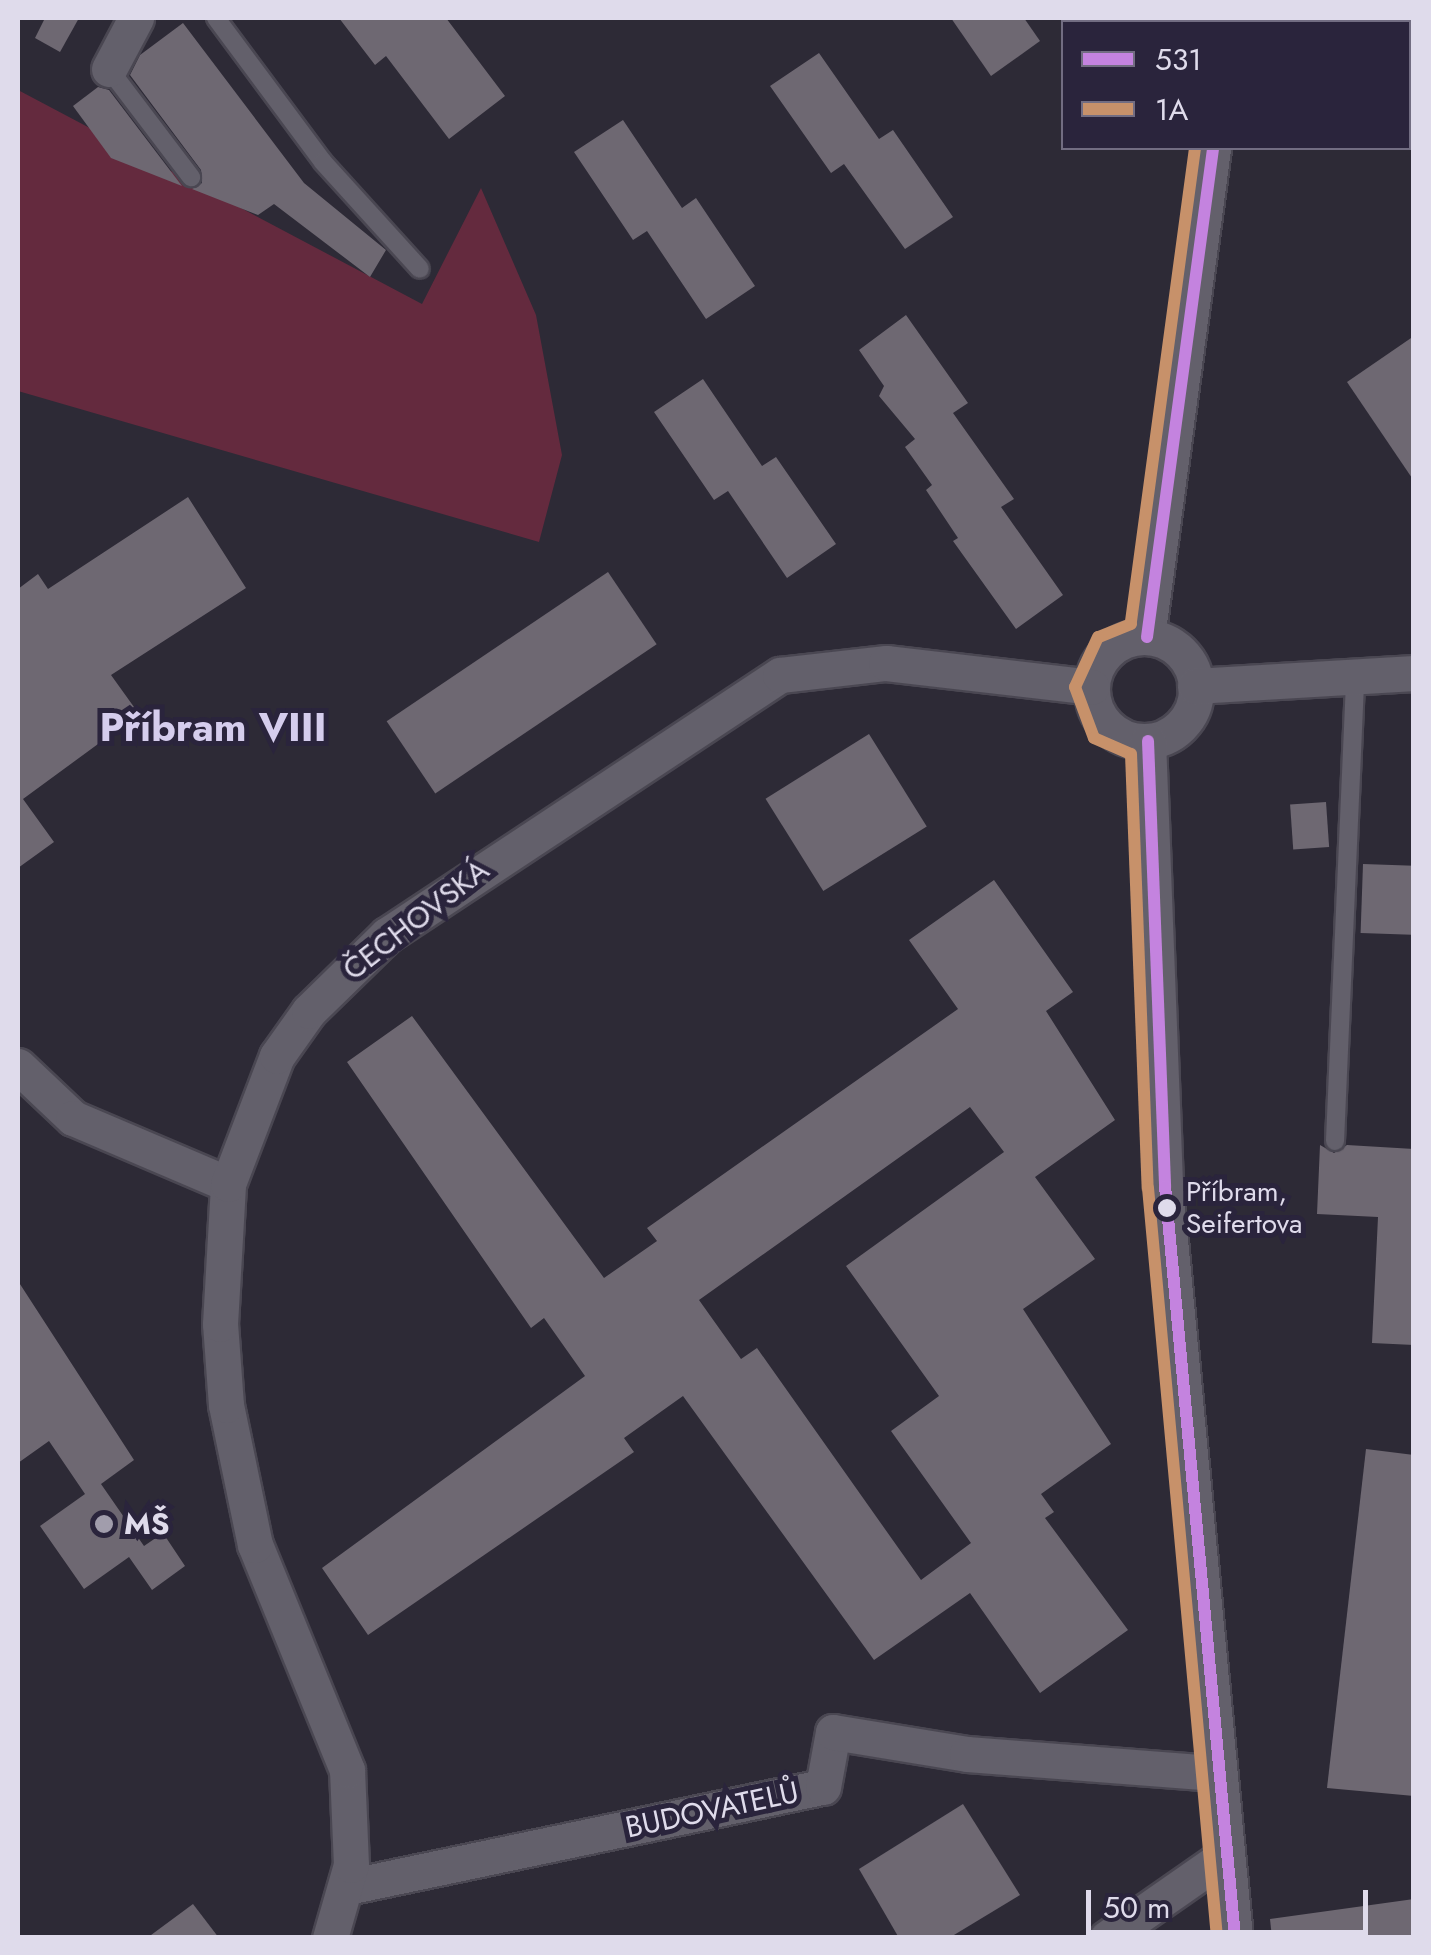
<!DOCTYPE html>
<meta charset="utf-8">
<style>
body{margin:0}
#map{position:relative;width:1431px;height:1955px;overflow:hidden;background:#2d2a36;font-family:Jost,sans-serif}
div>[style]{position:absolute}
.green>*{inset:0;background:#642a3e}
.building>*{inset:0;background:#6e6872;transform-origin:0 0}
.roads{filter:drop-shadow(2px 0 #4a4752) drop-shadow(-2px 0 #4a4752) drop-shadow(0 2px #4a4752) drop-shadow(0 -2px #4a4752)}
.service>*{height:18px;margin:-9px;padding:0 9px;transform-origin:9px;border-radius:9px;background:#63606b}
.minor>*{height:35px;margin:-17.5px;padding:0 17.5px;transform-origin:17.5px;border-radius:17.5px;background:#63606b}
.minor>.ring{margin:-17.5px;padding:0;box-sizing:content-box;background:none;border:35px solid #63606b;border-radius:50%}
.bus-1>*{height:12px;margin:-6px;padding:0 6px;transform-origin:6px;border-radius:6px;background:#c483df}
.bus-2>*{height:12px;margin:-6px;padding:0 6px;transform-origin:6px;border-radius:6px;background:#c7916a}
.dots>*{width:28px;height:28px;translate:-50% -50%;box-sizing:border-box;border:5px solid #2a243c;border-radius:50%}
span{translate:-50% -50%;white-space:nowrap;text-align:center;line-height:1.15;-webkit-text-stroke:10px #2a243c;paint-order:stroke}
.bus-label{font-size:28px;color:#dfdbeb}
.left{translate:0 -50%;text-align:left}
.street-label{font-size:30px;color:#dfdbeb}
.poi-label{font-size:30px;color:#dfdbeb;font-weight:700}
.district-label{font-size:40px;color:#d5cded;font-weight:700}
.frame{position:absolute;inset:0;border:20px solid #dfdbeb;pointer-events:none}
.legend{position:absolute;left:1061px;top:20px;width:350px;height:130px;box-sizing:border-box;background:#2a243c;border:2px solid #726d82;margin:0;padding:12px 18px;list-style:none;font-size:30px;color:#dfdbeb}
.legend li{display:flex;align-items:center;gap:20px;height:50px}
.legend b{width:50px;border:2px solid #726d82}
.scale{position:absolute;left:1086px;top:1890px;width:282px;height:45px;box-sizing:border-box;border:5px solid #dfdbeb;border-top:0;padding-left:12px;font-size:30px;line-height:35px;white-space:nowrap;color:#dfdbeb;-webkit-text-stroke:8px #2a243c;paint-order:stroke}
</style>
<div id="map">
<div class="green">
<div style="clip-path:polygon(18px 90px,422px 304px,481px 188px,536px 315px,562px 455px,539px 542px,18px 391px)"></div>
</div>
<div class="building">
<div style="clip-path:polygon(45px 18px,79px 18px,60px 52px,35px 38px)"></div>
<div style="clip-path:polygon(339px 18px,446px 18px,505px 96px,449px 139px,386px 56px,375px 65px)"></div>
<div style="clip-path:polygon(951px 18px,1024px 18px,1040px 41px,991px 76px)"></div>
<div style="clip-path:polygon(183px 23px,304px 183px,386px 250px,370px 277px,274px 204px,258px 215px,192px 189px,202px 183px,201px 170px,130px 75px,140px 55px)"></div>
<div style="clip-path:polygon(819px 53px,879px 139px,893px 130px,953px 217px,905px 249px,844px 164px,831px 173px,770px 86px)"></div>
<div style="clip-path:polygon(98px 87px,109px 90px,182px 186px,111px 158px,73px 106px)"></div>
<div style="clip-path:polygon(623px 120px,682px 208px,696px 198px,755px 286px,706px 319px,647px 231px,633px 240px,574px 152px)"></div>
<div style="clip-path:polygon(906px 315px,968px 403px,953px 413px,1014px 499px,1001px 507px,1063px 595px,1016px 629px,953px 541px,958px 538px,926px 490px,932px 485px,905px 447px,915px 439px,879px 396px,884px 386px,859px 350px)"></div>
<div style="clip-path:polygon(1414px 336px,1414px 481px,1347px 382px)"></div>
<div style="clip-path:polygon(703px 379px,762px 466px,776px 457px,836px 544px,787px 578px,728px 491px,714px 500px,654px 412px)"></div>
<div style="clip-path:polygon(188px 497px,246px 588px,111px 675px,139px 714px,23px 799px,54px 842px,18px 868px,18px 589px,38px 574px,48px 589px)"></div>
<div style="left:608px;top:572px;width:87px;height:267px;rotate:56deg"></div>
<div style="left:869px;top:734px;width:109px;height:122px;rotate:58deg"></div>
<div style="left:1326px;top:802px;width:45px;height:36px;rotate:86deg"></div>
<div style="left:1363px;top:864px;width:51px;height:69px;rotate:2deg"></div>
<div style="clip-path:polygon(evenodd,994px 880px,1073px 992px,1046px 1011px,1115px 1120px,1035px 1177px,1095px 1259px,1023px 1309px,1111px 1444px,1041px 1494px,1054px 1512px,1045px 1518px,1128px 1630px,1040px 1693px,970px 1593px,874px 1660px,683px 1396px,624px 1438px,634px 1452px,368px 1635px,322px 1568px,585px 1376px,544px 1318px,531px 1328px,347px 1062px,412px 1016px,604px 1278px,657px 1241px,647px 1228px,958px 1009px,909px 940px,994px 880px,970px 1107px,1004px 1152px,846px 1266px,939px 1396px,891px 1431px,971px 1543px,921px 1580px,757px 1348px,741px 1359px,699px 1300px,970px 1107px)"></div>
<div style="clip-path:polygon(1320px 1145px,1334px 1153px,1347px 1145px,1414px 1149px,1414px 1345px,1372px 1343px,1378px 1217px,1317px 1214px)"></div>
<div style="clip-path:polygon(18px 1281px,134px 1460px,101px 1484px,144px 1546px,163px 1533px,185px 1566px,152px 1590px,129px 1557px,84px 1589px,40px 1526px,85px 1494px,49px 1441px,18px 1463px)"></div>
<div style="clip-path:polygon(1366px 1449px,1414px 1455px,1414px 1796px,1327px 1788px)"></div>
<div style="clip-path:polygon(963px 1804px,1020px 1895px,949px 1938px,899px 1938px,859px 1869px)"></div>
<div style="clip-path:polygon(1414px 1899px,1414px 1938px,1272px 1938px,1270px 1919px)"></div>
<div style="clip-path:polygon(193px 1904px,219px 1938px,147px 1938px)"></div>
</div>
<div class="roads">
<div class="service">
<div style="left:216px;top:18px;width:179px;rotate:53.4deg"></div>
<div style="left:323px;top:162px;width:144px;rotate:47.8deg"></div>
<div style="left:109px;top:69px;width:136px;rotate:52.8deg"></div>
<div style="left:1335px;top:1141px;width:464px;rotate:-87.5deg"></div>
</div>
<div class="minor">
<div style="left:1229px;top:22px;width:4px;rotate:-76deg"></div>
<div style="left:109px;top:69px;width:58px;rotate:-62.1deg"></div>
<div style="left:1147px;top:637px;width:493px;rotate:-82.3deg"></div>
<div class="ring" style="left:1092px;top:637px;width:69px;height:69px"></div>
<div style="left:1195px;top:686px;width:219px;rotate:-3.4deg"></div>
<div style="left:1148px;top:741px;width:445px;rotate:87.8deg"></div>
<div style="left:1165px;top:1186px;width:755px;rotate:84.68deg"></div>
<div style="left:18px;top:1066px;width:76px;rotate:43.4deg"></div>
<div style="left:73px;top:1118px;width:168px;rotate:23.1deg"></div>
<div style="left:347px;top:1887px;width:486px;rotate:-11.9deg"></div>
<div style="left:823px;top:1787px;width:56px;rotate:-79.7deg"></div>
<div style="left:833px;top:1732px;width:136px;rotate:9.3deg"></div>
<div style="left:967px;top:1754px;width:249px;rotate:4.4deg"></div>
<div style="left:330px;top:1938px;width:76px;rotate:-74deg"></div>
<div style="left:351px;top:1865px;width:95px;rotate:-92.4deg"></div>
<div style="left:347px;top:1770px;width:243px;rotate:-112.2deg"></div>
<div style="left:255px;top:1545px;width:143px;rotate:-101.7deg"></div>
<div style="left:226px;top:1405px;width:81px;rotate:-94.2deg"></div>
<div style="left:220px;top:1324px;width:140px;rotate:-86.7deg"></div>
<div style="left:228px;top:1184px;width:137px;rotate:-69.1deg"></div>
<div style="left:277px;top:1056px;width:55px;rotate:-54.6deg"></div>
<div style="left:309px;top:1011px;width:109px;rotate:-44.3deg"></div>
<div style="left:387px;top:935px;width:471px;rotate:-33.5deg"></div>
<div style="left:780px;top:675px;width:107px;rotate:-6.5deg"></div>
<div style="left:886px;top:663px;width:207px;rotate:6.6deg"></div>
<div style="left:1107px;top:1938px;width:141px;rotate:-34.9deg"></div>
</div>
</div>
<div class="bus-1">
<div style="left:1147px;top:637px;width:493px;rotate:-82.3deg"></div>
<div style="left:1148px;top:741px;width:445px;rotate:87.8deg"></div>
<div style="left:1165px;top:1186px;width:755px;rotate:84.68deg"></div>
</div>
<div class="bus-2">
<div style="left:1195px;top:148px;width:480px;rotate:97.7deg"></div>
<div style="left:1131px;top:624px;width:35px;rotate:158deg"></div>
<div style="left:1098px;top:637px;width:55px;rotate:114.7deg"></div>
<div style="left:1075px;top:687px;width:54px;rotate:69.6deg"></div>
<div style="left:1094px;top:738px;width:40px;rotate:23.4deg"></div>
<div style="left:1131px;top:754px;width:434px;rotate:87.8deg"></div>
<div style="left:1148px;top:1188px;width:753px;rotate:84.74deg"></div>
</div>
<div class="dots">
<div style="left:1167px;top:1208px;background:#dfdbeb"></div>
<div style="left:104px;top:1524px;background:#a19dac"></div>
</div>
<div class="bus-label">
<span class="left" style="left:1186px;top:1208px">Příbram,<br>Seifertova</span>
</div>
<div class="street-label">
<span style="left:416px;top:920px;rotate:-38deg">ČECHOVSKÁ</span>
<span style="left:712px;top:1810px;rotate:-12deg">BUDOVATELŮ</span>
</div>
<div class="poi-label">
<span class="left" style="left:124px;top:1524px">MŠ</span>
</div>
<div class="district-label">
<span style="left:213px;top:727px">Příbram VIII</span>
</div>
<div class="frame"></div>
<ul class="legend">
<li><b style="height:12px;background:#c483df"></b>531</li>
<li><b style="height:12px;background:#c7916a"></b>1A</li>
</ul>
<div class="scale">50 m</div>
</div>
